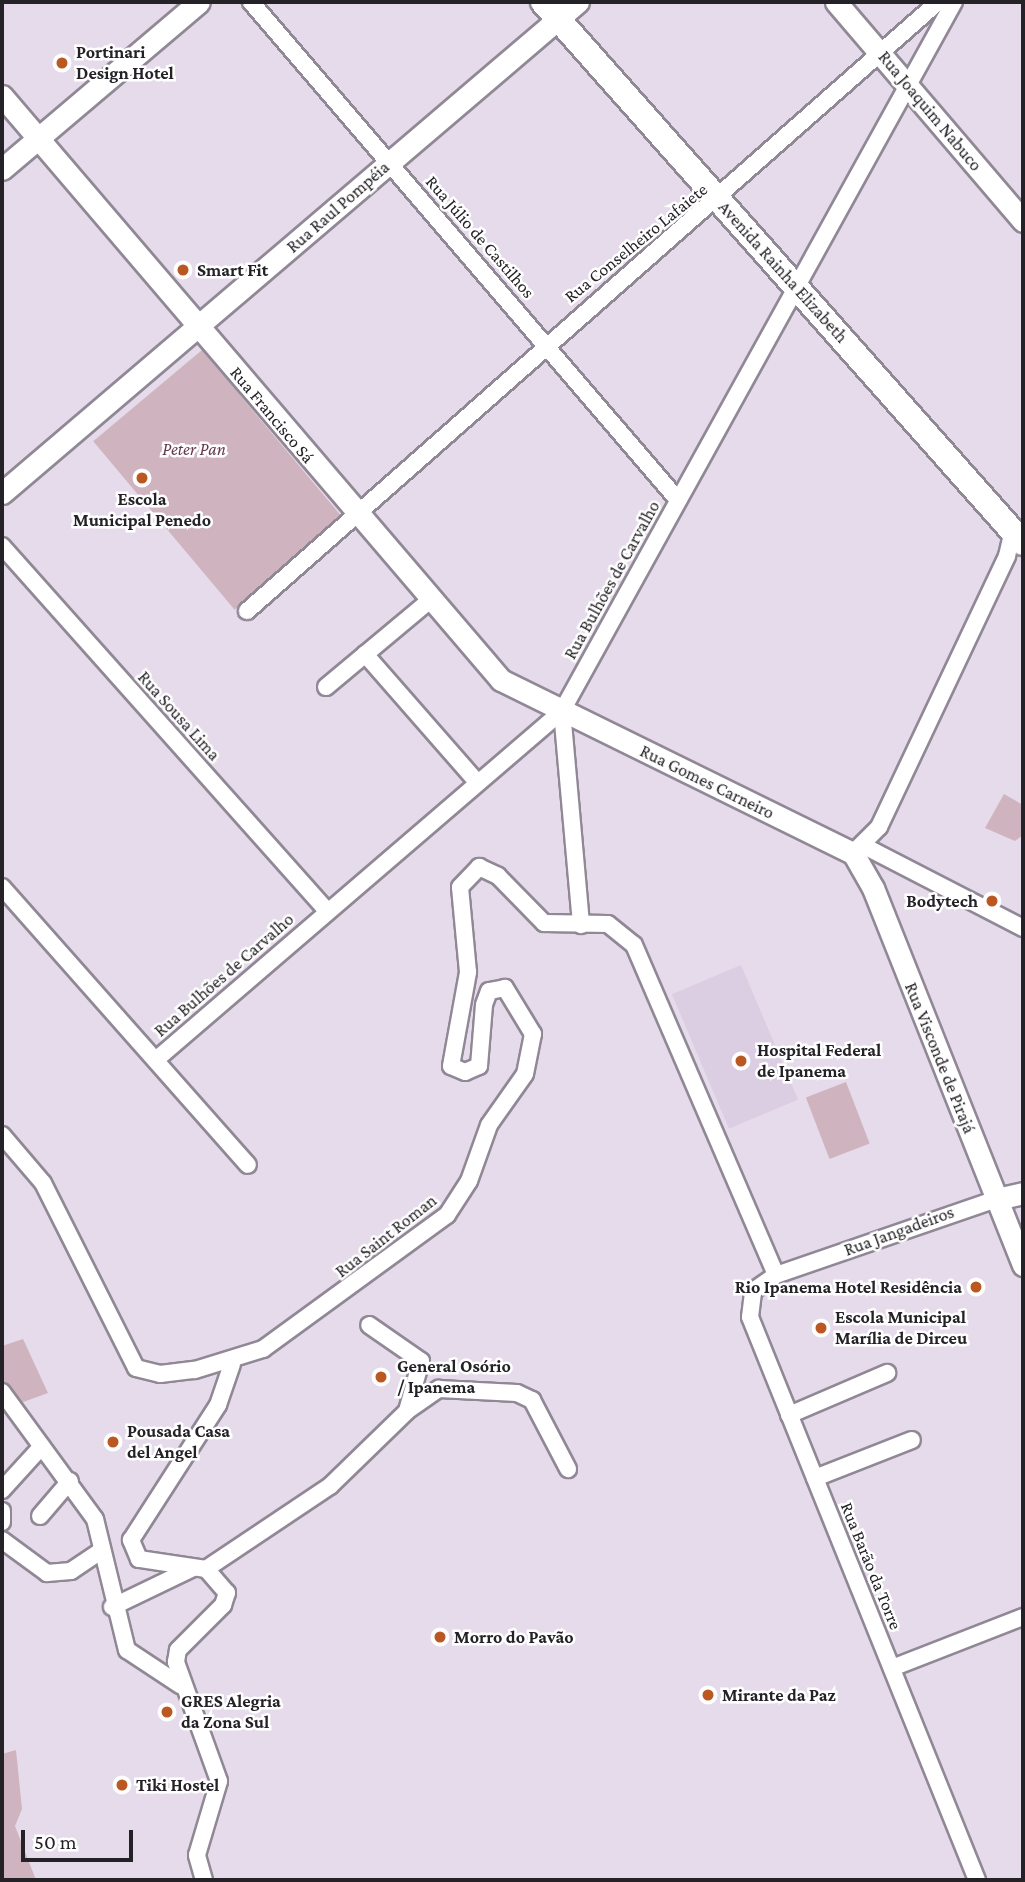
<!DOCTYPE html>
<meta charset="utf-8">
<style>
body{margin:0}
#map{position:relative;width:1025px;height:1882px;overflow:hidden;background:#e5dbea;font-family:"Crimson Pro",serif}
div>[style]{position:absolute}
.built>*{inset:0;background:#dbcde2;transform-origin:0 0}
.green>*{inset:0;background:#cfb4bf;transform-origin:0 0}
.roads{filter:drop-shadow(2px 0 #918896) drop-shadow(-2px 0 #918896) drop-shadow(0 2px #918896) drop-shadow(0 -2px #918896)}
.minor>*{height:16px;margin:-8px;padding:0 8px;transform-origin:8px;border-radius:8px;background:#fff}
.major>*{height:21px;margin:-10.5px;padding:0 10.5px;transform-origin:10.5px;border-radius:10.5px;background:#fff}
.highway>*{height:24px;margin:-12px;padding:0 12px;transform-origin:12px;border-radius:12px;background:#fff}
.dots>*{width:19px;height:19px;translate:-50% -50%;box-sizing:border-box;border:4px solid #fff;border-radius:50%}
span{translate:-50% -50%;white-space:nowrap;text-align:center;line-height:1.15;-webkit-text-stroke:5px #fff;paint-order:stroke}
.poi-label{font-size:18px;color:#252227;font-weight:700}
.left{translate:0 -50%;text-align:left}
.right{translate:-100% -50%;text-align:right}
.street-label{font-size:18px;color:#252227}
.park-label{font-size:18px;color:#65384e;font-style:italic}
.frame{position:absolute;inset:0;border:4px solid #252227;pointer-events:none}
.scale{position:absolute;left:21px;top:1830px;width:112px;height:32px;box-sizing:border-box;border:4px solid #252227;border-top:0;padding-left:9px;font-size:21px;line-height:24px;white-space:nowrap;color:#252227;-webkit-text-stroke:5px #fff;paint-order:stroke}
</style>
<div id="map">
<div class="built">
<div style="left:741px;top:965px;width:146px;height:75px;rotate:67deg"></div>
</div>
<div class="green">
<div style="left:202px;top:350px;width:220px;height:142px;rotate:50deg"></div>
<div style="clip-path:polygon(1004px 794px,1023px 805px,1023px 835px,1015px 841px,985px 828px)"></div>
<div style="left:846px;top:1082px;width:66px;height:43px;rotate:69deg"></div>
<div style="clip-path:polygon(23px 1339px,48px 1393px,12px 1406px,2px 1386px,2px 1346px)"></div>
<div style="clip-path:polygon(16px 1750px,22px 1809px,15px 1826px,36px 1880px,2px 1880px,2px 1754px)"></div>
</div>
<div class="roads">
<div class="minor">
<div style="left:251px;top:2px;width:656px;rotate:49.39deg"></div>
<div style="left:2px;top:546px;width:489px;rotate:48.3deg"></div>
<div style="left:247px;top:611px;width:921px;rotate:-41.39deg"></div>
<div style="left:365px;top:654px;width:170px;rotate:48.8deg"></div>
<div style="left:326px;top:687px;width:136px;rotate:-39.9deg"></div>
<div style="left:562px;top:711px;width:215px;rotate:84.9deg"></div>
<div style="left:866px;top:847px;width:177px;rotate:27.3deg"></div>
<div style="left:853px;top:853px;width:37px;rotate:-45deg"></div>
<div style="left:879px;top:827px;width:300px;rotate:-64.7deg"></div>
<div style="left:1007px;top:556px;width:26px;rotate:-77deg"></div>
<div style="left:2px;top:887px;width:371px;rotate:48.5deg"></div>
<div style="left:158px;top:1058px;width:533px;rotate:-40.66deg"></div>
<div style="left:562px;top:711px;width:810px;rotate:-61.06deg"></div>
<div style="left:2px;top:1135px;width:63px;rotate:49.5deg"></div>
<div style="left:43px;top:1183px;width:207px;rotate:63.3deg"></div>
<div style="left:136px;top:1368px;width:25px;rotate:14deg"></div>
<div style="left:160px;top:1374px;width:35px;rotate:-7deg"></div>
<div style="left:195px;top:1370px;width:71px;rotate:-17.2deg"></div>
<div style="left:263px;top:1349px;width:228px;rotate:-36.1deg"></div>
<div style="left:447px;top:1215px;width:40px;rotate:-57.1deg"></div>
<div style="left:469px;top:1181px;width:59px;rotate:-70.3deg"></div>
<div style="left:489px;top:1125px;width:62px;rotate:-54.8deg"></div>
<div style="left:525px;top:1074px;width:41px;rotate:-78.7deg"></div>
<div style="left:533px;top:1034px;width:54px;rotate:-121.3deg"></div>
<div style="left:505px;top:988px;width:16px;rotate:169deg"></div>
<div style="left:489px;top:991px;width:15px;rotate:110deg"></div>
<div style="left:484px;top:1005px;width:61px;rotate:94.7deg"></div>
<div style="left:479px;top:1066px;width:15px;rotate:157deg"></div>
<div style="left:465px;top:1072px;width:15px;rotate:-157deg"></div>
<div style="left:451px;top:1066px;width:96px;rotate:-79.7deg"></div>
<div style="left:468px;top:972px;width:85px;rotate:-95.4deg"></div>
<div style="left:460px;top:887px;width:28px;rotate:-46deg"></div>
<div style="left:479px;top:867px;width:21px;rotate:25deg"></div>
<div style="left:498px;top:876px;width:66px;rotate:45.6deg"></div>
<div style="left:544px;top:923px;width:64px;rotate:0.9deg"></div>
<div style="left:608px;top:924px;width:33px;rotate:39deg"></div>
<div style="left:634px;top:945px;width:359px;rotate:66.7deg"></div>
<div style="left:2px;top:1392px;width:157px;rotate:53.8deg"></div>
<div style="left:95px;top:1519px;width:135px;rotate:76.3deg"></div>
<div style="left:127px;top:1650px;width:64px;rotate:33.4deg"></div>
<div style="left:407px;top:1411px;width:39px;rotate:-35deg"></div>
<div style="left:439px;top:1389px;width:78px;rotate:2.9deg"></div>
<div style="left:517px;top:1393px;width:17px;rotate:25deg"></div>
<div style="left:532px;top:1400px;width:78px;rotate:62.4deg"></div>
<div style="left:789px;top:1415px;width:107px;rotate:-23.2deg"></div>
<div style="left:815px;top:1478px;width:104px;rotate:-21.4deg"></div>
<div style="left:2px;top:1490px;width:59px;rotate:-47.7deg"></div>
<div style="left:2px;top:1511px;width:11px;rotate:90deg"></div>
<div style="left:40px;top:1516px;width:46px;rotate:-49.4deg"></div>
<div style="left:2px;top:1540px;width:56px;rotate:36.3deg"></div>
<div style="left:47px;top:1573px;width:24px;rotate:-5deg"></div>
<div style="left:71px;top:1571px;width:36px;rotate:-34deg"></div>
<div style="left:206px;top:1569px;width:149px;rotate:-33.8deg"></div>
<div style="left:330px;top:1486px;width:107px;rotate:-44.2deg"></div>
<div style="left:407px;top:1411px;width:52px;rotate:-74.4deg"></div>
<div style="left:421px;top:1361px;width:63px;rotate:-145.3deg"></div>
<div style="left:112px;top:1607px;width:90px;rotate:-25.7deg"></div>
<div style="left:892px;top:1668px;width:141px;rotate:-21.3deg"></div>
<div style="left:204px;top:1880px;width:26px;rotate:-106deg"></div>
<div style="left:197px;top:1855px;width:77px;rotate:-73.4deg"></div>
<div style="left:219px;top:1781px;width:127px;rotate:-109.9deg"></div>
<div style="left:176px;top:1662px;width:12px;rotate:-81deg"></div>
<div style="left:178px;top:1650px;width:64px;rotate:-45deg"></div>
<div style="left:223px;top:1605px;width:13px;rotate:-72deg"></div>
<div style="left:227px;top:1593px;width:32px;rotate:-131deg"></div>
<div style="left:206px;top:1569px;width:68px;rotate:-171.5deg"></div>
<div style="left:139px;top:1559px;width:21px;rotate:-113deg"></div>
<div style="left:131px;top:1540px;width:161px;rotate:-57.2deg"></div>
<div style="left:218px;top:1405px;width:43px;rotate:-71.1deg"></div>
<div style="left:977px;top:1880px;width:607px;rotate:-111.96deg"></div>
<div style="left:750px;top:1317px;width:26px;rotate:-83deg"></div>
<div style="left:753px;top:1291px;width:28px;rotate:-35deg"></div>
<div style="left:776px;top:1275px;width:234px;rotate:-19deg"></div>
</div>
<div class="major">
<div style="left:836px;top:2px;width:288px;rotate:49.5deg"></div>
<div style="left:2px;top:96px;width:768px;rotate:49.49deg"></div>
<div style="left:501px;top:680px;width:392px;rotate:26.2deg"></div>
<div style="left:853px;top:853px;width:40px;rotate:60.3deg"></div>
<div style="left:873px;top:888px;width:406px;rotate:68.3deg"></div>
<div style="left:2px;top:169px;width:258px;rotate:-40.3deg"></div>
<div style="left:2px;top:493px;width:757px;rotate:-40.45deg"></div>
<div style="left:997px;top:1199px;width:27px;rotate:-13deg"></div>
</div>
<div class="highway">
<div style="left:543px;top:2px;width:723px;rotate:48.42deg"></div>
</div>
</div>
<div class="dots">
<div style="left:62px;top:63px;background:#bb5822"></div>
<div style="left:183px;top:270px;background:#bb5822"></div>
<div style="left:142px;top:478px;background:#bb5822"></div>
<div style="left:992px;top:901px;background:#bb5822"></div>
<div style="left:741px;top:1061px;background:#bb5822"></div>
<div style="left:976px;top:1287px;background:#bb5822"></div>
<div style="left:821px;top:1328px;background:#bb5822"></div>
<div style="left:381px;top:1377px;background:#bb5822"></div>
<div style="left:113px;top:1442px;background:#bb5822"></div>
<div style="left:440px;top:1637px;background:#bb5822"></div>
<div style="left:708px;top:1695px;background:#bb5822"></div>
<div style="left:167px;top:1712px;background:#bb5822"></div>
<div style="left:122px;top:1785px;background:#bb5822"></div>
</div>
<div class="poi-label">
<span class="left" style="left:76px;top:63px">Portinari<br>Design Hotel</span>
<span class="left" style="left:197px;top:270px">Smart Fit</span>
<span style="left:142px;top:510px">Escola<br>Municipal Penedo</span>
<span class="right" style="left:978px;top:901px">Bodytech</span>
<span class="left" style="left:757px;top:1061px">Hospital Federal<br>de Ipanema</span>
<span class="right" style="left:962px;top:1287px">Rio Ipanema Hotel Residência</span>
<span class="left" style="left:835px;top:1328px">Escola Municipal<br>Marília de Dirceu</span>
<span class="left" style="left:397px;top:1377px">General Osório<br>/ Ipanema</span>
<span class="left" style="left:127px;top:1442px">Pousada Casa<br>del Angel</span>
<span class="left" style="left:454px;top:1637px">Morro do Pavão</span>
<span class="left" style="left:722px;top:1695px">Mirante da Paz</span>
<span class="left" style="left:181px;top:1712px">GRES Alegria<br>da Zona Sul</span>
<span class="left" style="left:136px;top:1785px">Tiki Hostel</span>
</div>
<div class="street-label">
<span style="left:930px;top:111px;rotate:50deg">Rua Joaquim Nabuco</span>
<span style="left:338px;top:207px;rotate:-41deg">Rua Raul Pompéia</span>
<span style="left:480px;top:237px;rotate:49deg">Rua Júlio de Castilhos</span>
<span style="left:636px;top:243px;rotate:-39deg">Rua Conselheiro Lafaiete</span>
<span style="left:783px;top:272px;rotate:48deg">Avenida Rainha Elizabeth</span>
<span style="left:272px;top:415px;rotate:50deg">Rua Francisco Sá</span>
<span style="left:612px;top:580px;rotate:-61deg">Rua Bulhões de Carvalho</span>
<span style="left:179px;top:716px;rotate:48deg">Rua Sousa Lima</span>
<span style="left:707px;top:782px;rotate:26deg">Rua Gomes Carneiro</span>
<span style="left:224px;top:975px;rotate:-41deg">Rua Bulhões de Carvalho</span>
<span style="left:940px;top:1058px;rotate:68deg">Rua Visconde de Pirajá</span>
<span style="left:899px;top:1231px;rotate:-20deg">Rua Jangadeiros</span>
<span style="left:386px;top:1236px;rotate:-38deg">Rua Saint Roman</span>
<span style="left:871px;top:1566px;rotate:68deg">Rua Barão da Torre</span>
</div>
<div class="park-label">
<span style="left:194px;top:449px">Peter Pan</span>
</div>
<div class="frame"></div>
<div class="scale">50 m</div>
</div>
